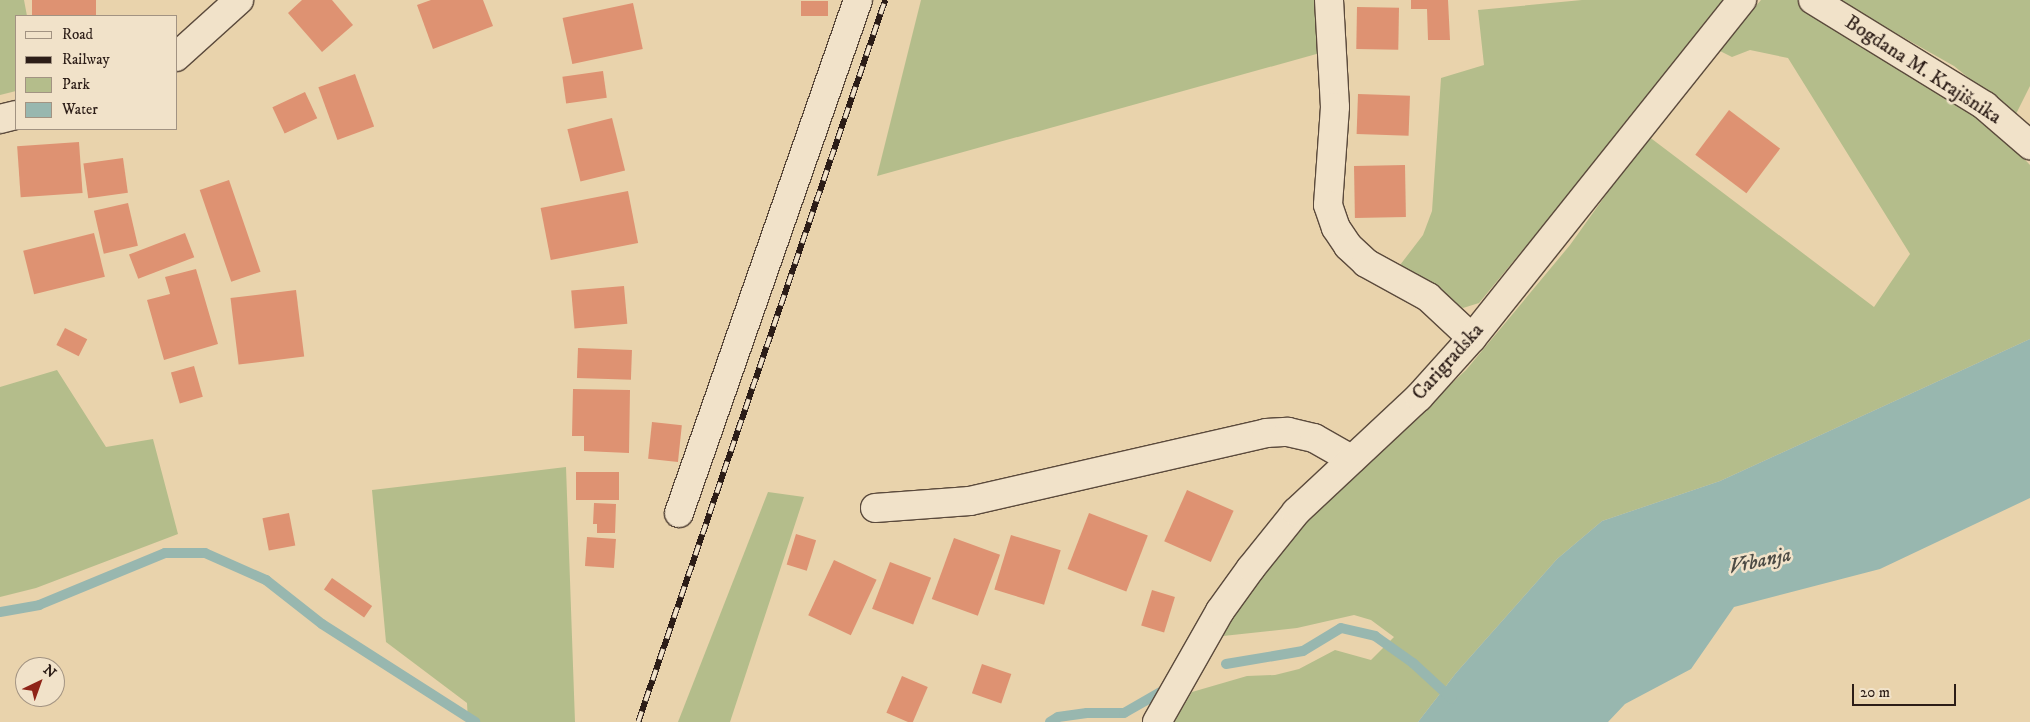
<!DOCTYPE html>
<meta charset="utf-8">
<style>
body{margin:0}
#map{position:relative;width:2030px;height:722px;overflow:hidden;background:#e9d3ac;font-family:"IM FELL DW Pica",serif}
div>[style]{position:absolute}
.green>*{inset:0;background:#b4bd8b}
.water>*{inset:0;background:#98b7af}
.stream>*{height:10px;margin:-5px;padding:0 5px;transform-origin:5px;border-radius:5px;background:#98b7af}
.building>*{inset:0;background:#de9272;transform-origin:0 0}
.roads{filter:drop-shadow(1px 0 #5b4a3c) drop-shadow(-1px 0 #5b4a3c) drop-shadow(0 1px #5b4a3c) drop-shadow(0 -1px #5b4a3c)}
.street>*{height:28px;margin:-14px;padding:0 14px;transform-origin:14px;border-radius:14px;background:#f1e2c9}
.secondary>*{height:28px;margin:-14px;padding:0 14px;transform-origin:14px;border-radius:14px;background:#f1e2c9}
.rail>*{height:5.5px;margin-top:-2.75px;transform-origin:0;background:repeating-linear-gradient(90deg,#f1e2c9 0 11px,#2c1d17 0 22px);box-sizing:border-box;border-block:1px solid #2c1d17}
span{translate:-50% -50%;white-space:nowrap;text-align:center;line-height:1.15;-webkit-text-stroke:5px #f1e2c9;paint-order:stroke}
.street-label{font-size:20px;color:#2c1d17}
.water-label{font-size:21px;color:#4c4b45;font-style:italic}
.legend{position:absolute;left:15px;top:15px;width:162px;height:115px;box-sizing:border-box;background:#f1e2c9;border:1px solid #a29382;margin:0;padding:6px 9px;list-style:none;font-size:15px;color:#2c1d17}
.legend li{display:flex;align-items:center;gap:10px;height:25px}
.legend b{width:25px;border:1px solid #a29382}
.north{position:absolute;left:15px;top:657px;width:50px;height:50px;box-sizing:border-box;background:#f1e2c9;border:1px solid #a29382;border-radius:50%;rotate:42deg;font-size:14px;font-weight:700;line-height:20px;text-align:center;color:#2c1d17}
.north::after{content:'';display:block;margin:auto;width:18px;height:22px;background:#8f2418;clip-path:polygon(50% 0,100% 100%,50% 72%,0 100%)}
.scale{position:absolute;left:1852px;top:684px;width:104px;height:22px;box-sizing:border-box;border:2px solid #2c1d17;border-top:0;padding-left:6px;font-size:15px;line-height:18px;white-space:nowrap;color:#2c1d17;-webkit-text-stroke:4px #f1e2c9;paint-order:stroke}
</style>
<div id="map">
<div class="green">
<div style="clip-path:polygon(0 0,24px 0,27px 16px,16px 16px,16px 91px,0 95px)"></div>
<div style="clip-path:polygon(921px 0,1317px 0,1320px 53px,877px 176px)"></div>
<div style="clip-path:polygon(1582px 0,1729px 0,1479px 303px,1463px 308px,1397px 269px,1423px 235px,1432px 211px,1441px 78px,1484px 65px,1478px 10px)"></div>
<div style="clip-path:polygon(1761px 0,1800px 0,1948px 92px,2014px 148px,2030px 165px,2030px 339px,1720px 481px,1602px 521px,1557px 559px,1456px 673px,1418px 722px,1174px 722px,1192px 692px,1247px 676px,1275px 675px,1299px 669px,1335px 650px,1371px 660px,1394px 637px,1371px 620px,1354px 615px,1297px 628px,1223px 636px,1249px 591px,1305px 520px,1466px 370px,1570px 245px,1648px 136px,1874px 307px,1910px 254px,1788px 58px,1750px 50px,1732px 57px,1718px 50px)"></div>
<div style="clip-path:polygon(1837px 0,2030px 0,2030px 86px,2015px 116px,1954px 66px)"></div>
<div style="clip-path:polygon(57px 370px,106px 447px,153px 439px,178px 534px,36px 588px,0 597px,0 387px)"></div>
<div style="clip-path:polygon(566px 467px,575px 722px,468px 722px,467px 703px,386px 642px,372px 490px)"></div>
<div style="clip-path:polygon(768px 492px,804px 497px,730px 722px,678px 722px)"></div>
</div>
<div class="water">
<div style="clip-path:polygon(2030px 339px,2030px 498px,1880px 569px,1734px 607px,1691px 669px,1625px 704px,1608px 722px,1418px 722px,1456px 673px,1557px 559px,1602px 521px,1720px 481px)"></div>
</div>
<div class="stream">
<div style="left:0;top:612px;width:40px;rotate:-10deg"></div>
<div style="left:39px;top:605px;width:136px;rotate:-22.4deg"></div>
<div style="left:165px;top:553px;width:40px"></div>
<div style="left:205px;top:553px;width:67px;rotate:23.9deg"></div>
<div style="left:266px;top:580px;width:71px;rotate:38.2deg"></div>
<div style="left:322px;top:624px;width:182px;rotate:32.6deg"></div>
<div style="left:1226px;top:664px;width:78px;rotate:-9.6deg"></div>
<div style="left:1303px;top:651px;width:44px;rotate:-31.2deg"></div>
<div style="left:1341px;top:628px;width:35px;rotate:13deg"></div>
<div style="left:1375px;top:636px;width:47px;rotate:35.4deg"></div>
<div style="left:1413px;top:663px;width:53px;rotate:42.7deg"></div>
<div style="left:1050px;top:722px;width:9px;rotate:-32deg"></div>
<div style="left:1058px;top:717px;width:29px;rotate:-8deg"></div>
<div style="left:1087px;top:713px;width:37px"></div>
<div style="left:1124px;top:713px;width:48px;rotate:-29.7deg"></div>
</div>
<div class="building">
<div style="left:32px;top:0;width:64px;height:16px"></div>
<div style="clip-path:polygon(302px 0,332px 0,353px 25px,322px 52px,288px 13px)"></div>
<div style="clip-path:polygon(431px 0,483px 0,493px 26px,433px 49px,417px 5px)"></div>
<div style="clip-path:polygon(1411px 0,1448px 0,1450px 40px,1428px 40px,1427px 9px,1411px 9px)"></div>
<div style="left:828px;top:1px;width:15px;height:27px;rotate:90deg"></div>
<div style="left:633px;top:3px;width:47px;height:72px;rotate:78deg"></div>
<div style="left:1357px;top:7px;width:42px;height:42px;rotate:1deg"></div>
<div style="left:603px;top:71px;width:27px;height:41px;rotate:82deg"></div>
<div style="left:355px;top:74px;width:56px;height:39px;rotate:70deg"></div>
<div style="left:305px;top:92px;width:29px;height:36px;rotate:65deg"></div>
<div style="left:1358px;top:94px;width:52px;height:40px;rotate:2deg"></div>
<div style="left:1729px;top:110px;width:64px;height:56px;rotate:37deg"></div>
<div style="left:612px;top:118px;width:54px;height:46px;rotate:76deg"></div>
<div style="left:79px;top:142px;width:51px;height:62px;rotate:86deg"></div>
<div style="left:123px;top:158px;width:35px;height:40px;rotate:82deg"></div>
<div style="left:1405px;top:165px;width:52px;height:51px;rotate:89deg"></div>
<div style="left:229px;top:180px;width:97px;height:31px;rotate:71deg"></div>
<div style="left:628px;top:191px;width:53px;height:89px;rotate:79deg"></div>
<div style="left:128px;top:203px;width:44px;height:35px;rotate:77deg"></div>
<div style="left:94px;top:233px;width:45px;height:73px;rotate:76deg"></div>
<div style="left:185px;top:233px;width:26px;height:60px;rotate:69deg"></div>
<div style="clip-path:polygon(196px 269px,218px 344px,164px 360px,147px 300px,170px 294px,165px 277px)"></div>
<div style="left:624px;top:286px;width:38px;height:53px;rotate:85deg"></div>
<div style="left:296px;top:290px;width:67px;height:66px;rotate:83deg"></div>
<div style="left:65px;top:328px;width:25px;height:19px;rotate:27deg"></div>
<div style="left:578px;top:348px;width:54px;height:30px;rotate:2deg"></div>
<div style="left:194px;top:366px;width:32px;height:24px;rotate:74deg"></div>
<div style="clip-path:polygon(573px 389px,630px 390px,629px 453px,584px 451px,584px 436px,572px 436px)"></div>
<div style="left:652px;top:422px;width:30px;height:37px;rotate:6deg"></div>
<div style="left:576px;top:472px;width:43px;height:28px"></div>
<div style="left:1187px;top:490px;width:51px;height:56px;rotate:24deg"></div>
<div style="clip-path:polygon(594px 503px,616px 504px,615px 533px,597px 533px,597px 524px,593px 524px)"></div>
<div style="left:289px;top:513px;width:33px;height:27px;rotate:79deg"></div>
<div style="left:1089px;top:513px;width:63px;height:60px;rotate:21deg"></div>
<div style="left:796px;top:534px;width:21px;height:32px;rotate:17deg"></div>
<div style="left:1011px;top:535px;width:52px;height:57px;rotate:17deg"></div>
<div style="left:587px;top:537px;width:29px;height:29px;rotate:4deg"></div>
<div style="left:954px;top:538px;width:49px;height:65px;rotate:20deg"></div>
<div style="left:834px;top:560px;width:47px;height:61px;rotate:25deg"></div>
<div style="left:890px;top:562px;width:44px;height:50px;rotate:21deg"></div>
<div style="left:332px;top:578px;width:49px;height:14px;rotate:35deg"></div>
<div style="left:1152px;top:590px;width:24px;height:37px;rotate:17deg"></div>
<div style="left:982px;top:664px;width:31px;height:31px;rotate:19deg"></div>
<div style="left:902px;top:676px;width:28px;height:40px;rotate:23deg"></div>
</div>
<div class="roads">
<div class="street">
<div style="left:1329px;top:0;width:107px;rotate:86.8deg"></div>
<div style="left:1335px;top:107px;width:98px;rotate:94.1deg"></div>
<div style="left:1328px;top:205px;width:24px;rotate:71deg"></div>
<div style="left:1336px;top:228px;width:22px;rotate:56deg"></div>
<div style="left:1348px;top:246px;width:25px;rotate:43deg"></div>
<div style="left:1366px;top:263px;width:71px;rotate:28.7deg"></div>
<div style="left:1428px;top:297px;width:60px;rotate:43deg"></div>
<div style="left:875px;top:508px;width:95px;rotate:-4.2deg"></div>
<div style="left:970px;top:501px;width:304px;rotate:-12.9deg"></div>
<div style="left:1266px;top:433px;width:22px;rotate:-3deg"></div>
<div style="left:1288px;top:432px;width:27px;rotate:13deg"></div>
<div style="left:1314px;top:438px;width:43px;rotate:29.6deg"></div>
<div style="left:679px;top:513px;width:543px;rotate:-70.76deg"></div>
<div style="left:1157px;top:722px;width:128px;rotate:-60.4deg"></div>
<div style="left:1220px;top:611px;width:53px;rotate:-54.2deg"></div>
<div style="left:1251px;top:568px;width:72px;rotate:-51.2deg"></div>
<div style="left:1296px;top:512px;width:168px;rotate:-43.1deg"></div>
<div style="left:1419px;top:397px;width:79px;rotate:-48.1deg"></div>
<div style="left:1472px;top:338px;width:433px;rotate:-51.4deg"></div>
</div>
<div class="secondary">
<div style="left:1813px;top:0;width:202px;rotate:31.6deg"></div>
<div style="left:1985px;top:106px;width:60px;rotate:40.9deg"></div>
<div style="left:176px;top:57px;width:85px;rotate:-42.1deg"></div>
<div style="left:0;top:119px;width:16px;rotate:-14deg"></div>
</div>
</div>
<div class="rail">
<div style="left:638px;top:722px;width:763px;rotate:-71.11deg"></div>
</div>
<div class="street-label">
<span style="left:1923px;top:70px;rotate:33deg">Bogdana M. Krajišnika</span>
<span style="left:1448px;top:362px;rotate:-48deg">Carigradska</span>
</div>
<div class="water-label">
<span style="left:1760px;top:561px;rotate:-12deg">Vrbanja</span>
</div>
<ul class="legend">
<li><b style="height:6px;background:#f1e2c9"></b>Road</li>
<li><b style="height:6px;background:#2c1d17"></b>Railway</li>
<li><b style="height:14px;background:#b4bd8b"></b>Park</li>
<li><b style="height:14px;background:#98b7af"></b>Water</li>
</ul>
<div class="north">N</div>
<div class="scale">20 m</div>
</div>
